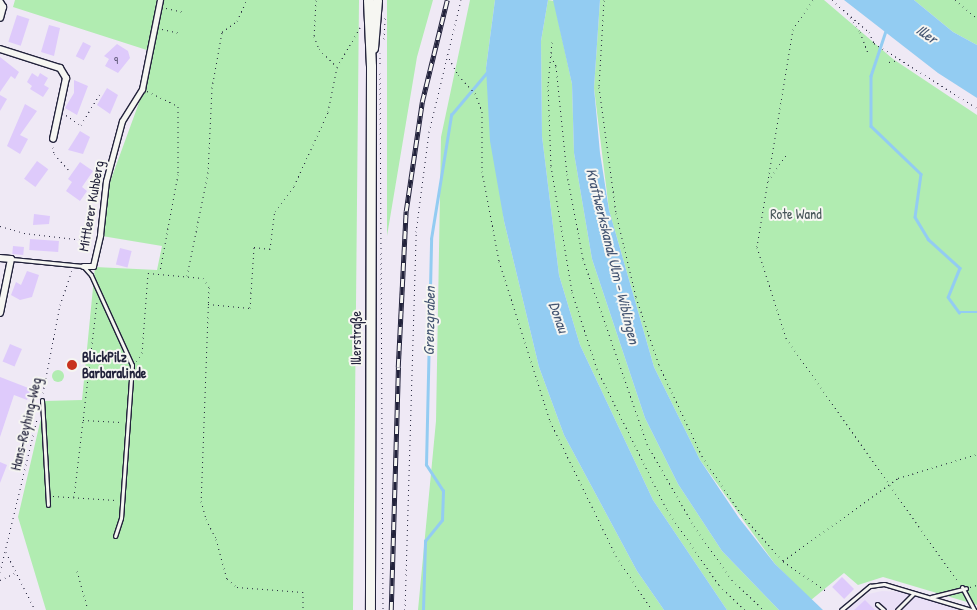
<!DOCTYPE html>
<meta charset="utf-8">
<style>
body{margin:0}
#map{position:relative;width:977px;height:610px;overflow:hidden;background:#efe9f5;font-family:"Patrick Hand",sans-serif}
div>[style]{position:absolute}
.built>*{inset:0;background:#eae0f7}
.green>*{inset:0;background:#b1ecb1}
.round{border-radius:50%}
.water>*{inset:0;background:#93ccf2}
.stream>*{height:2.5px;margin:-1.25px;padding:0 1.25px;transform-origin:1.25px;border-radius:1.25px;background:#93ccf2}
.building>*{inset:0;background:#decafb;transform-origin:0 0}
.path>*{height:1px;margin-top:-0.5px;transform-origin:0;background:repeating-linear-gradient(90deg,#22223b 0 1px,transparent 0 5px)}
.roads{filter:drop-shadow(1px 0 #22223b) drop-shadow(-1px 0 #22223b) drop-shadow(0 1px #22223b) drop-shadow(0 -1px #22223b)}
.service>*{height:3px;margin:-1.5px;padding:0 1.5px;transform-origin:1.5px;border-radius:1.5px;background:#f6f6f2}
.pedestrian>*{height:5px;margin:-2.5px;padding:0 2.5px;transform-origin:2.5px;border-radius:2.5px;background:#f6f6f2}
.minor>*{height:6px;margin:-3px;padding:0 3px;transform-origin:3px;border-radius:3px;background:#f6f6f2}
.secondary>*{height:9px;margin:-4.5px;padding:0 4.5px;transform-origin:4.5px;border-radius:4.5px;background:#f6f6f2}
.rail>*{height:4.5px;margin-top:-2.25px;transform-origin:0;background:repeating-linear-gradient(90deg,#f6f6f2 0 8px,#22223b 0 16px);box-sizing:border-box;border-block:1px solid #22223b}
.dots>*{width:14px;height:14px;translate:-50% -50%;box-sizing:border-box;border:2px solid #f6f6f2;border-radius:50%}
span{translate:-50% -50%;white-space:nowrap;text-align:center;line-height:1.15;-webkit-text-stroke:4px #f6f6f2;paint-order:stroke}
.number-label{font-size:11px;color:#514c6b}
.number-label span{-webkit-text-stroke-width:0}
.street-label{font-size:14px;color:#22223b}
.park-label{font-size:14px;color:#465458}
.poi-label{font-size:14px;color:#22223b;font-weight:700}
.left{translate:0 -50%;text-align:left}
.water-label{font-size:15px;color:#445572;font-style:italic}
</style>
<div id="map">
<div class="built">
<div style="clip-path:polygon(882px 591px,905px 592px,964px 610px,846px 610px,868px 594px)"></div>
</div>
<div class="green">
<div style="clip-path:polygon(15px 0,359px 0,353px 610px,46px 610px,18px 517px,45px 401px,82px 400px,95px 267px,157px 270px,162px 246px,102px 236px,110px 182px,144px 89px,153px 52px,13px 7px)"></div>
<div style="clip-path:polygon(387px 0,433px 0,417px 57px,387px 236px)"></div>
<div style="clip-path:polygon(470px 0,495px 0,486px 68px,504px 221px,539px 367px,564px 435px,637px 571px,664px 610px,418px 610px,436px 421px,441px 137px)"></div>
<div style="clip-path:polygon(548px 0,554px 1px,572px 84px,574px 153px,592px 259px,645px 418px,678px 484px,722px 551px,779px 610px,727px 610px,653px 500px,580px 345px,559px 275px,542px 136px,541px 41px)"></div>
<div style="clip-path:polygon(600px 0,824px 0,893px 59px,977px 115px,977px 605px,883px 577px,858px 585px,844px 573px,811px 600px,775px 564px,700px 460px,654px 367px,609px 210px,594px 88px)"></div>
<div style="clip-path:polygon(914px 0,977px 0,977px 45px,953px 32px)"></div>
<div class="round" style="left:52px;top:370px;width:12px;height:12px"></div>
</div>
<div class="water">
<div style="clip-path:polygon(495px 0,548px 0,541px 41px,542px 136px,559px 275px,580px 345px,653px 500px,727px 610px,664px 610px,637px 571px,564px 435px,539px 367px,504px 221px,490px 141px,486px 68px)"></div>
<div style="clip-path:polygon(553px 0,600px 0,594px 88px,600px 153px,609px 210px,654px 367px,700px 460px,739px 518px,775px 564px,823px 610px,779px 610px,722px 551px,678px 484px,645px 418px,592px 259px,574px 153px,572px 84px)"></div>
<div style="clip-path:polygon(844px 0,914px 0,953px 32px,977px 45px,977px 98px,938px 73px)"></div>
</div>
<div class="stream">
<div style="left:886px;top:31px;width:47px;rotate:108.4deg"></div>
<div style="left:871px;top:76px;width:50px;rotate:90deg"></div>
<div style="left:871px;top:126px;width:69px;rotate:43.8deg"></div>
<div style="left:921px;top:174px;width:43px;rotate:97.9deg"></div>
<div style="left:915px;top:217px;width:26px;rotate:59deg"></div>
<div style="left:928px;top:239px;width:43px;rotate:42.2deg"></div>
<div style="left:960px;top:268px;width:31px;rotate:112deg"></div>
<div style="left:948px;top:297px;width:19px;rotate:54deg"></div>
<div style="left:959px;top:312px;width:18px"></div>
<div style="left:423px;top:610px;width:69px;rotate:-88.3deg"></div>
<div style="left:425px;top:541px;width:27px;rotate:-51deg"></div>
<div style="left:442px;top:520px;width:29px;rotate:-88deg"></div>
<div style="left:443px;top:491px;width:31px;rotate:-123deg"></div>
<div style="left:426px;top:465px;width:226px;rotate:-88.7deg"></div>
<div style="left:431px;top:239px;width:126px;rotate:-80.8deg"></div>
<div style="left:451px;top:115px;width:57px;rotate:-49.9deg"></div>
</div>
<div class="building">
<div style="left:17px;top:15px;width:13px;height:28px;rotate:18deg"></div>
<div style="clip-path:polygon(49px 25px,60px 28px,54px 56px,41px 52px)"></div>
<div style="left:83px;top:42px;width:9px;height:16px;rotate:27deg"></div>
<div style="clip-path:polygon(117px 44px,128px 51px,130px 58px,118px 73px,105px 66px,109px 59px,104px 56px)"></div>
<div style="clip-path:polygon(0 57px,19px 72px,15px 79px,11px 76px,0 92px)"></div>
<div style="clip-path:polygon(32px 73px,38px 77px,40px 73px,48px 78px,44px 85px,49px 88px,43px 97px,30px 89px,32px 86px,27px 82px)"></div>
<div style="clip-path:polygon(74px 80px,88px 86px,77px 115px,65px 108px,74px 93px)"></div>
<div style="clip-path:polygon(107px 88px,118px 95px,110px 114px,97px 105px)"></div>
<div style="clip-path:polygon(0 95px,7px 99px,0 111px)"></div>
<div style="clip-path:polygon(25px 104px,37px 111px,20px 135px,28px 139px,20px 154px,7px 146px)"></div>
<div style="clip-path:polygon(80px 131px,90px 137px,83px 154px,68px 150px)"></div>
<div style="left:37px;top:161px;width:14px;height:22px;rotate:36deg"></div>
<div style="clip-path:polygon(80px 162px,93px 171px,82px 187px,87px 191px,80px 201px,66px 191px,72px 182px,68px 179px)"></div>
<div style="clip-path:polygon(34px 214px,50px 216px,49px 224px,33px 225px)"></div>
<div style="left:30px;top:239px;width:29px;height:11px;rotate:4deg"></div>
<div style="left:13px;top:246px;width:11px;height:8px;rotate:5deg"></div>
<div style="left:120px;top:248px;width:12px;height:17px;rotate:14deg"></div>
<div style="clip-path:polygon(27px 271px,39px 275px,32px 297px,20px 300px,11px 295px,16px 282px,21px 285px)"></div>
<div style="left:10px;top:344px;width:13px;height:19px;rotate:23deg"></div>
<div style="clip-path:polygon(0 377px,31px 389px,27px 400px,14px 395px,0 437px)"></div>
<div style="clip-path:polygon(0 462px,7px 465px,0 483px)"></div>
<div style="left:842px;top:577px;width:17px;height:14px;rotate:45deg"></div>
<div style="clip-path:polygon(865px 600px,875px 610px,854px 610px)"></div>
</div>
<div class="path">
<div style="left:316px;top:0;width:36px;rotate:93deg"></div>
<div style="left:314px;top:36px;width:14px;rotate:69deg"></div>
<div style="left:319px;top:49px;width:24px;rotate:45deg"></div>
<div style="left:604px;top:0;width:87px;rotate:93.3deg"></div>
<div style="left:599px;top:87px;width:127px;rotate:82.3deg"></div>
<div style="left:616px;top:213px;width:86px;rotate:76.6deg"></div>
<div style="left:636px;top:297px;width:72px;rotate:71.3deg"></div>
<div style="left:659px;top:365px;width:101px;rotate:64.7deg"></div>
<div style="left:702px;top:456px;width:71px;rotate:55.9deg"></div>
<div style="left:742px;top:515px;width:62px;rotate:48.3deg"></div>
<div style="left:783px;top:561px;width:52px;rotate:34.9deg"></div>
<div style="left:813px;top:0;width:35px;rotate:125deg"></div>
<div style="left:793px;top:29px;width:221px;rotate:99.4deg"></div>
<div style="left:757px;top:247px;width:96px;rotate:72.3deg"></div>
<div style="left:786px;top:338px;width:299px;rotate:54.8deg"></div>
<div style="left:832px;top:0;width:49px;rotate:40.9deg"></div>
<div style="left:869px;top:32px;width:12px;rotate:66deg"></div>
<div style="left:874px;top:43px;width:122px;rotate:32.3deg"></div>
<div style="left:955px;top:0;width:28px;rotate:39deg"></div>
<div style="left:166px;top:8px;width:18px;rotate:13deg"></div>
<div style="left:850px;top:18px;width:17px;rotate:54deg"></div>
<div style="left:860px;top:32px;width:25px;rotate:69deg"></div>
<div style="left:162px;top:29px;width:17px;rotate:13deg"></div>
<div style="left:384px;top:39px;width:22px;rotate:-87deg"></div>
<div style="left:552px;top:42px;width:43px;rotate:95.3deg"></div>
<div style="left:548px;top:85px;width:81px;rotate:87.9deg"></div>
<div style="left:551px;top:166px;width:128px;rotate:80.5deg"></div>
<div style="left:572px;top:292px;width:81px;rotate:72deg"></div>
<div style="left:597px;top:369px;width:157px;rotate:63.6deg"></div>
<div style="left:667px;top:510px;width:91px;rotate:55.3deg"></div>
<div style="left:719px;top:585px;width:36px;rotate:44deg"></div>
<div style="left:380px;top:53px;width:11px;rotate:90deg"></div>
<div style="left:447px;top:54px;width:24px;rotate:62deg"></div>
<div style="left:458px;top:75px;width:25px;rotate:47deg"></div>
<div style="left:475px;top:93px;width:19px;rotate:69deg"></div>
<div style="left:482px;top:111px;width:60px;rotate:90deg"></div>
<div style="left:482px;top:171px;width:92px;rotate:79.3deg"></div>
<div style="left:499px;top:261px;width:168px;rotate:72.3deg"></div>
<div style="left:550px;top:421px;width:150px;rotate:63.9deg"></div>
<div style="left:616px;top:556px;width:65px;rotate:56.3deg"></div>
<div style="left:551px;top:56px;width:11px;rotate:63deg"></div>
<div style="left:556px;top:66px;width:109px;rotate:84.2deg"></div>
<div style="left:567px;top:174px;width:86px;rotate:79.3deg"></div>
<div style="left:583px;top:259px;width:196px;rotate:70.9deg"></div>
<div style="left:647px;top:444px;width:95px;rotate:60.2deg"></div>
<div style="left:694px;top:526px;width:66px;rotate:54.9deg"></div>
<div style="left:732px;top:580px;width:44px;rotate:43.2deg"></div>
<div style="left:889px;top:62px;width:10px;rotate:-11deg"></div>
<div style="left:380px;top:73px;width:537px;rotate:89.68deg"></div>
<div style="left:147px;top:91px;width:34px;rotate:26deg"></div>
<div style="left:178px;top:106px;width:68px;rotate:90deg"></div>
<div style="left:178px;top:174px;width:99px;rotate:100.5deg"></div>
<div style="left:66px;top:115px;width:18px;rotate:34deg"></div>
<div style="left:81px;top:125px;width:37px;rotate:-59deg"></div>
<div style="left:53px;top:147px;width:7px;rotate:82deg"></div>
<div style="left:54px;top:154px;width:21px;rotate:47deg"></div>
<div style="left:768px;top:181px;width:32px;rotate:-55deg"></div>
<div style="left:0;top:226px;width:25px;rotate:16deg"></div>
<div style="left:24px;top:233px;width:69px;rotate:6.6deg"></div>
<div style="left:187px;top:276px;width:105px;rotate:-78.5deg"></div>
<div style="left:208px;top:173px;width:85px;rotate:-87.3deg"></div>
<div style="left:212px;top:88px;width:57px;rotate:-79.9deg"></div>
<div style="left:222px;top:32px;width:19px;rotate:-36deg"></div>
<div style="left:237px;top:21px;width:23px;rotate:-65deg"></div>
<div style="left:208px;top:304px;width:42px;rotate:5.4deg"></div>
<div style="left:250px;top:308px;width:61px;rotate:-86.2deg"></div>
<div style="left:254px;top:247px;width:16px;rotate:7deg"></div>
<div style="left:270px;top:249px;width:38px;rotate:-83deg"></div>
<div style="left:275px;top:211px;width:31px;rotate:-53deg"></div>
<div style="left:294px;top:186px;width:81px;rotate:-65.3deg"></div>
<div style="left:328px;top:112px;width:46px;rotate:-78.7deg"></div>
<div style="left:337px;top:67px;width:48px;rotate:-59.7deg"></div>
<div style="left:136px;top:361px;width:10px;rotate:-53deg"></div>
<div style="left:142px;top:353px;width:80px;rotate:-85.7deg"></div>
<div style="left:148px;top:273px;width:55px;rotate:5.2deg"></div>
<div style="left:203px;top:278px;width:11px;rotate:56deg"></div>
<div style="left:209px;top:287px;width:214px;rotate:92.1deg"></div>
<div style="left:201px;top:501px;width:19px;rotate:74deg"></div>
<div style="left:206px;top:519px;width:22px;rotate:63deg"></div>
<div style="left:216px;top:539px;width:41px;rotate:74.6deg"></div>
<div style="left:227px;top:579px;width:13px;rotate:39deg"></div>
<div style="left:237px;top:587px;width:66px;rotate:4.3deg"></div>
<div style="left:303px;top:592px;width:18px;rotate:90deg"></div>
<div style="left:43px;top:393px;width:90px;rotate:-79.1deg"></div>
<div style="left:60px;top:305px;width:36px;rotate:-71deg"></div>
<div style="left:83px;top:420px;width:38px;rotate:3deg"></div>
<div style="left:53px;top:496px;width:63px;rotate:3.6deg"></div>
<div style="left:74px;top:497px;width:196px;rotate:-83.3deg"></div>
<div style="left:6px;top:552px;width:65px;rotate:63.4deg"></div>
<div style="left:783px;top:561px;width:142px;rotate:-35.8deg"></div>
<div style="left:898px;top:478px;width:83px;rotate:-16.9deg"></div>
<div style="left:77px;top:571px;width:41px;rotate:74.2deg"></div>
<div style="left:0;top:572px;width:157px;rotate:-76.4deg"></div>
<div style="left:0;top:580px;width:17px;rotate:-25deg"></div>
<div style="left:970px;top:587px;width:7px;rotate:-16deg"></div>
<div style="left:405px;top:610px;width:378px;rotate:-88.3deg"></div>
<div style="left:416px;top:232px;width:101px;rotate:-82.6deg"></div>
<div style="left:429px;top:132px;width:136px;rotate:-76.4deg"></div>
</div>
<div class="roads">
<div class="service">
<div style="left:12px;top:259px;width:71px;rotate:5.6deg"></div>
<div style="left:83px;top:266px;width:12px;rotate:48deg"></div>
<div style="left:91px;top:275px;width:99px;rotate:65.5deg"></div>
<div style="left:132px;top:365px;width:153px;rotate:94.1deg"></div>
<div style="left:121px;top:518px;width:19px;rotate:108deg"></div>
<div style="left:42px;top:400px;width:105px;rotate:86.7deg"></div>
<div style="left:962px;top:587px;width:26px;rotate:62deg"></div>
<div style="left:931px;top:597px;width:36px;rotate:-14deg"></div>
<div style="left:877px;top:604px;width:9px;rotate:41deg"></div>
<div style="left:841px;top:610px;width:38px;rotate:-40deg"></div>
<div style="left:870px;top:586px;width:14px;rotate:-8deg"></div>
<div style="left:884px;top:584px;width:91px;rotate:16.6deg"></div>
<div style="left:897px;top:610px;width:24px;rotate:-45deg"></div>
</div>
<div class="pedestrian">
<div style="left:83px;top:266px;width:10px"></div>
<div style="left:93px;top:266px;width:32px;rotate:-77deg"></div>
<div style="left:100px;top:235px;width:54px;rotate:-83.7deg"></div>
<div style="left:106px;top:181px;width:62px;rotate:-75.1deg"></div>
<div style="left:122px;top:121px;width:38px;rotate:-58deg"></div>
<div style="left:142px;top:89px;width:91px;rotate:-78.6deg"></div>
</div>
<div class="minor">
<div style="left:0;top:2px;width:6px;rotate:59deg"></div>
<div style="left:3px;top:7px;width:11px;rotate:105deg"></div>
<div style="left:0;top:49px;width:63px;rotate:17.6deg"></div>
<div style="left:60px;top:68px;width:12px;rotate:59deg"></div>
<div style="left:66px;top:78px;width:62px;rotate:102deg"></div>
<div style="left:0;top:258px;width:11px;rotate:5deg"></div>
<div style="left:11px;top:259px;width:55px;rotate:101.5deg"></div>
</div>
<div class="secondary">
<div style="left:368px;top:0;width:66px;rotate:87.4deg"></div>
<div style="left:371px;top:66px;width:544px;rotate:90.11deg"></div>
<div style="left:373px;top:48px;width:48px;rotate:-85.2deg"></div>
</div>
</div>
<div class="rail">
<div style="left:391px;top:610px;width:243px;rotate:-88.3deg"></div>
<div style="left:398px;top:367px;width:156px;rotate:-87.1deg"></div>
<div style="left:406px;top:211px;width:110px;rotate:-81.6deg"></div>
<div style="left:422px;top:102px;width:105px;rotate:-76.2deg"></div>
</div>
<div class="dots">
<div style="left:72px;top:365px;background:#c8321e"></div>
</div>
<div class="number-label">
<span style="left:116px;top:60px">9</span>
</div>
<div class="street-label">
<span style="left:91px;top:206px;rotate:-80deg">Mittlerer Kuhberg</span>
<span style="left:356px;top:338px;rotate:-90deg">Illerstraße</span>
<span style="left:26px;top:424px;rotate:-77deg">Hans-Reyhing-Weg</span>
</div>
<div class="park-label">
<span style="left:796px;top:214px">Rote Wand</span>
</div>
<div class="poi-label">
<span class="left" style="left:82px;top:365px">BlickPilz<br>Barbaralinde</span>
</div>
<div class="water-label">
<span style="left:927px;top:34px;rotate:35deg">Iller</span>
<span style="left:613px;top:256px;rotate:76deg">Kraftwerkskanal Ulm - Wiblingen</span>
<span style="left:559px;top:317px;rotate:71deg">Donau</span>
<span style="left:429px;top:321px;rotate:-89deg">Grenzgraben</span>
</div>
</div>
